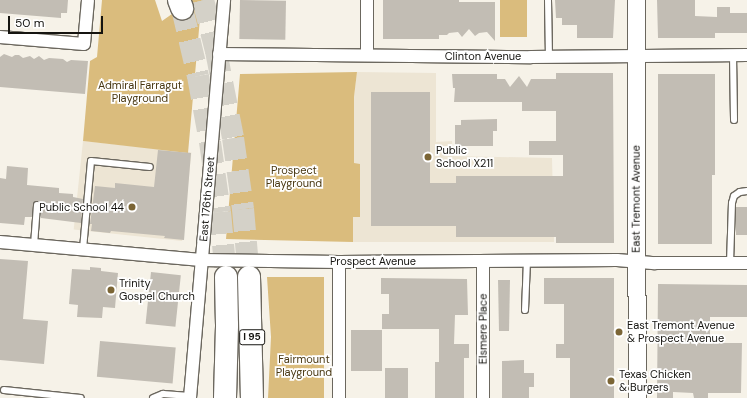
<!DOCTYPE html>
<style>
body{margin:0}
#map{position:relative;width:747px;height:398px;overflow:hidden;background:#f6f2e8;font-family:"DM Sans",sans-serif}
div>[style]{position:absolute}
.built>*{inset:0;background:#ede5d4;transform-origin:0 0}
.green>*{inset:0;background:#dabc7d;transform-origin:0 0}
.building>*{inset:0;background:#c2bdb4;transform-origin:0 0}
.highway-tunnel>*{height:22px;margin-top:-11px;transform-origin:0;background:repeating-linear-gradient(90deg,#d4d1c8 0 22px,transparent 0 33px)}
.roads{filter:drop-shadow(1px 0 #6b675e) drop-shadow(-1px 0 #6b675e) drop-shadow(0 1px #6b675e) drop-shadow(0 -1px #6b675e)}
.lane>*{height:6px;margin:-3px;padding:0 3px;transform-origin:3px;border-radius:3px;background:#fff}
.street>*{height:12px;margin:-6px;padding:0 6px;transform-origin:6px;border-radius:6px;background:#fff}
.secondary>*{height:17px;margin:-8.5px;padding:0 8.5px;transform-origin:8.5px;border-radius:8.5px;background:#fff}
.highway>*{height:22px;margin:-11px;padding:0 11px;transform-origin:11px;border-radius:11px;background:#fff}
.dots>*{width:11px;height:11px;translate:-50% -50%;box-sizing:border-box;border:2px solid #fff;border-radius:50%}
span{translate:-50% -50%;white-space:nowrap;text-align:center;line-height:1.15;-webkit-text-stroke:3.5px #fff;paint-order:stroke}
.shield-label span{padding:1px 3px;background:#fff;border:1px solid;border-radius:3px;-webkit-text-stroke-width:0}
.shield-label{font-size:10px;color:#151410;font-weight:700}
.street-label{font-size:11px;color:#151410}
.park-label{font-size:11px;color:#483711}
.poi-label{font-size:11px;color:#151410}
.left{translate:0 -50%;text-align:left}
.right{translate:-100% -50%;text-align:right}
.scale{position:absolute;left:8px;top:16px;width:95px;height:18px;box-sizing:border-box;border:2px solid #151410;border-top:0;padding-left:5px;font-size:12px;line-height:14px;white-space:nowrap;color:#151410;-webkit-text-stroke:3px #fff;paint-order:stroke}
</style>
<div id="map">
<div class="built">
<div style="clip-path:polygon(357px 72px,436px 73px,436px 142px,452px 141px,453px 156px,552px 158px,554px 242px,353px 242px,353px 217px,360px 217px,360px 164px,354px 164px,354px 97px)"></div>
<div style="left:83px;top:141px;width:109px;height:89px;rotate:6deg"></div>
</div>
<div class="green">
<div style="clip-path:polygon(102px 0,155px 0,162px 21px,192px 0,206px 0,205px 8px,201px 7px,188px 153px,83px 141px,90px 61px,97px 57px)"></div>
<div style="left:500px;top:0;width:27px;height:37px"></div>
<div style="clip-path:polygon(357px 72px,354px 97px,354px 163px,360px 164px,360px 217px,353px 217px,353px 242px,226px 239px,240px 74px)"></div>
<div style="clip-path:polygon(267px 277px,324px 277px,324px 398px,268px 398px,271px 337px)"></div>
</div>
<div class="building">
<div style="clip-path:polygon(0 0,68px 0,67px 13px,61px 13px,61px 18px,0 13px)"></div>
<div style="left:240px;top:0;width:46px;height:39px;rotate:1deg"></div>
<div style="clip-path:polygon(383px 0,459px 0,459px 2px,495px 2px,495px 41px,487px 32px,479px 33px,475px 36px,469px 29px,462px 37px,458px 32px,449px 33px,447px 35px,439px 35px,439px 39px,383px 39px)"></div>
<div style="clip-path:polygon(555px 0,615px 0,613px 38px,577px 38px,577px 25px,562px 25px,562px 18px,556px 18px)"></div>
<div style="clip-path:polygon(657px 0,695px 0,695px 16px,717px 17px,717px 7px,730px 7px,730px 13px,747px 13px,747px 33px,715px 33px,715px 38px,658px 38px)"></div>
<div style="clip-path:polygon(4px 54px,12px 57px,15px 55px,19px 55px,23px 58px,30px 56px,34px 59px,39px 56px,44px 60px,49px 58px,63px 59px,67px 62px,71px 60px,88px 61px,85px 94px,0 87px,0 57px)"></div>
<div style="clip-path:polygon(556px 73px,613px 73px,614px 243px,556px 243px,556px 237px,456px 237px,456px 226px,371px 226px,371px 92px,430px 92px,430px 183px,456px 183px,456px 176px,563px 176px,563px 155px,529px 155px,529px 141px,556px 141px,556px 111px,522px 111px,522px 102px,454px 102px,455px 88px,453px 88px,452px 74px,497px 74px,497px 79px,505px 79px,510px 87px,519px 76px,527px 87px,531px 79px,556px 79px)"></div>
<div style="clip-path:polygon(658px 74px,715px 74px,715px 175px,712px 175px,712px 244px,658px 244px)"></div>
<div style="clip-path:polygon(497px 119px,497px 131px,493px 131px,493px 146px,455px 146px,455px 125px,461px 125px,461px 120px)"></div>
<div style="clip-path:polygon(158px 150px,191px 153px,184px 240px,164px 238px,165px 236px,111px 231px,110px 233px,91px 231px,92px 224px,90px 224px,95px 186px,115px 188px,115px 183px,154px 187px)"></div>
<div style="clip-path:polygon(7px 166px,28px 168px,27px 185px,59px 188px,59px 193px,73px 194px,73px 197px,83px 199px,81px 223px,41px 218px,41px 203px,37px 201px,33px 204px,32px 217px,25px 217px,24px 225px,0 223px,0 178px,6px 179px)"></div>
<div style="left:736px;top:207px;width:11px;height:28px"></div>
<div style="clip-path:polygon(0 259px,28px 261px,23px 319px,48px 321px,44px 364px,0 360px)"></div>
<div style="clip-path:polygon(90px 267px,101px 268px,101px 271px,118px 273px,115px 308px,103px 307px,102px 318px,77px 317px,78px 305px,69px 304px,72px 269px,90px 270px)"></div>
<div style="left:151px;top:272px;width:30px;height:52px;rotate:6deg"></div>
<div style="clip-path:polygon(381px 278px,467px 279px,468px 315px,455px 315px,454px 344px,469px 344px,469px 358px,464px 358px,464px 398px,435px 398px,435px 362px,439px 362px,439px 329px,382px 329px,382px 314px,389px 314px,389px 294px,381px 294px)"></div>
<div style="clip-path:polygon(544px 278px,614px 278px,614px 398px,570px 398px,570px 358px,556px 358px,556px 344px,564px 344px,564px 304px,544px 304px)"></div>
<div style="clip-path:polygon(498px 280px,510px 280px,509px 331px,499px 331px)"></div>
<div style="clip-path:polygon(658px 284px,747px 285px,747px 317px,710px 317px,710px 343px,742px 343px,741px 393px,708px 393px,708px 398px,694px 398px,693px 393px,673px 392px,673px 398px,657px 398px)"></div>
<div style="left:351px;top:330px;width:31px;height:41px"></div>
<div style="left:100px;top:341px;width:76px;height:36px;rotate:5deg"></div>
<div style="clip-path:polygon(524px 360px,524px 373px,534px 373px,534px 387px,529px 387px,529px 398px,502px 398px,502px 361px)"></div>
<div style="left:385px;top:368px;width:23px;height:30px"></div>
</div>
<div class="highway-tunnel">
<div style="left:203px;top:0;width:53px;rotate:75.7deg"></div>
<div style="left:216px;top:51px;width:89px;rotate:78.9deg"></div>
<div style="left:233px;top:138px;width:72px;rotate:82deg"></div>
<div style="left:243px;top:209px;width:68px;rotate:85deg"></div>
<div style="left:182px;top:8px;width:70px;rotate:76.8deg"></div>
<div style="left:198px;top:76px;width:67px;rotate:79.7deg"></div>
<div style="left:210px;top:142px;width:71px;rotate:81.9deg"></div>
<div style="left:220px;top:212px;width:65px;rotate:84.7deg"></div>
</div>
<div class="roads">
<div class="lane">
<div style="left:548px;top:0;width:57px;rotate:89deg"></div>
<div style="left:733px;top:55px;width:65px;rotate:89.1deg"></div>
<div style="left:34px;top:245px;width:40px;rotate:-85.7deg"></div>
<div style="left:83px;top:249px;width:88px;rotate:-84.8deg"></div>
<div style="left:91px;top:161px;width:59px;rotate:5.8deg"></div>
<div style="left:730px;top:263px;width:60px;rotate:-88.1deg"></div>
<div style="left:732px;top:203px;width:7px;rotate:-74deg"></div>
<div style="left:734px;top:196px;width:7px;rotate:-34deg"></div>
<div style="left:740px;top:192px;width:7px;rotate:-8deg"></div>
<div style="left:525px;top:310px;width:49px;rotate:-87.7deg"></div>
<div style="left:4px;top:390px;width:77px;rotate:5.9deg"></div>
<div style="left:153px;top:398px;width:11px;rotate:-22deg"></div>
<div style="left:163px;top:394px;width:27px;rotate:4deg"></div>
</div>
<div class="street">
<div style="left:367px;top:0;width:55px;rotate:90deg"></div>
<div style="left:0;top:37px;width:84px;rotate:4.8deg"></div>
<div style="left:84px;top:44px;width:44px;rotate:-84.8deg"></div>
<div style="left:219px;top:54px;width:312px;rotate:0.6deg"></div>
<div style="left:531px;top:57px;width:216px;rotate:-0.5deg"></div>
<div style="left:0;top:242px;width:202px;rotate:5.1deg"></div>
<div style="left:201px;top:260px;width:138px;rotate:0.8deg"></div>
<div style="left:339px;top:262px;width:278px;rotate:-0.4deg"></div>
<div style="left:617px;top:260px;width:38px;rotate:5deg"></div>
<div style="left:655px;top:263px;width:92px"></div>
<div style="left:483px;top:261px;width:137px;rotate:90deg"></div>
<div style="left:190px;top:398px;width:399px;rotate:-85.1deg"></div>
<div style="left:339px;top:398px;width:136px;rotate:-90deg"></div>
</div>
<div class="secondary">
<div style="left:636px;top:0;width:398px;rotate:89.9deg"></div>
</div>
<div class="highway">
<div style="left:179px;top:0;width:9px;rotate:69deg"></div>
<div style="left:249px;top:277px;width:121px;rotate:88.6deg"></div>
<div style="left:225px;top:398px;width:73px;rotate:-88.4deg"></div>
<div style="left:227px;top:325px;width:48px;rotate:-91.2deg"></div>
</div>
</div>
<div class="dots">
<div style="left:428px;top:157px;background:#7b6535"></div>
<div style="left:132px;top:207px;background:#7b6535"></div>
<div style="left:111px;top:290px;background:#7b6535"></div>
<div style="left:619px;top:332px;background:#7b6535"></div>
<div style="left:611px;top:381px;background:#7b6535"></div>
</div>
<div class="shield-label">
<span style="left:252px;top:337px">I 95</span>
</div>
<div class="street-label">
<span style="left:483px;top:56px">Clinton Avenue</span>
<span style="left:207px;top:199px;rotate:-85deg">East 176th Street</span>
<span style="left:636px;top:199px;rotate:-90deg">East Tremont Avenue</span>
<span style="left:373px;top:261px">Prospect Avenue</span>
<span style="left:483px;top:329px;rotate:-90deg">Elsmere Place</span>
</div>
<div class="park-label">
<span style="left:140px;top:92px">Admiral Farragut<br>Playground</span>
<span style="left:294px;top:177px">Prospect<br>Playground</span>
<span style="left:304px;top:366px">Fairmount<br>Playground</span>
</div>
<div class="poi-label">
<span class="left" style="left:436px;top:157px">Public<br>School X211</span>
<span class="right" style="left:124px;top:207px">Public School 44</span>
<span class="left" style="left:119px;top:290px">Trinity<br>Gospel Church</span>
<span class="left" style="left:627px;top:332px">East Tremont Avenue<br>&amp; Prospect Avenue</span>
<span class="left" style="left:619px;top:381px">Texas Chicken<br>&amp; Burgers</span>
</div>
<div class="scale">50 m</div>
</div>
